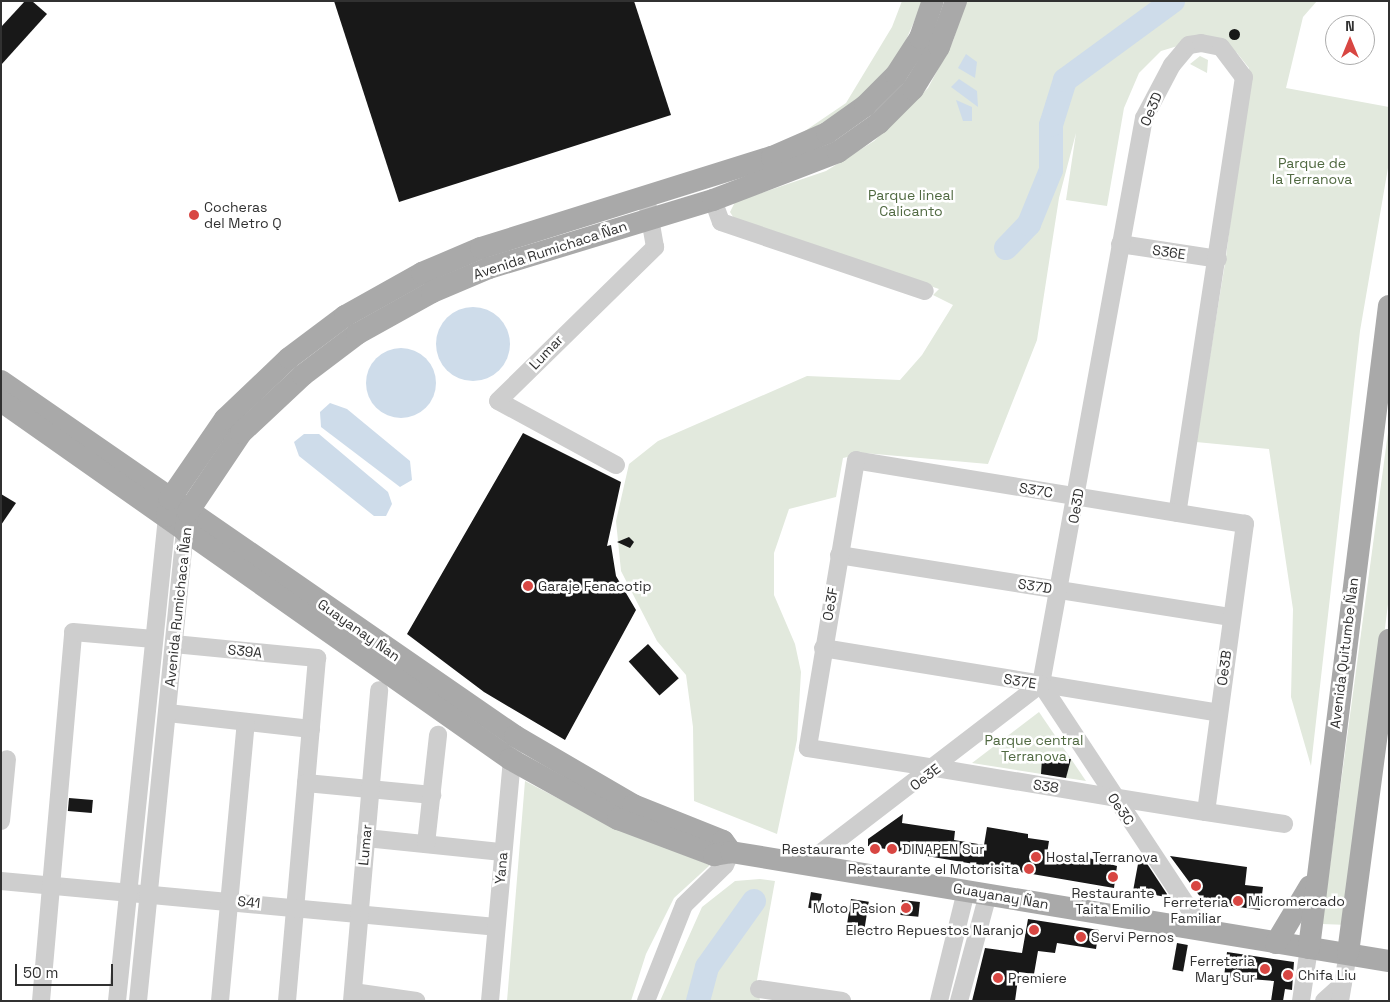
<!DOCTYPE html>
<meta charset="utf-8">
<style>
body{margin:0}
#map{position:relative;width:1390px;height:1002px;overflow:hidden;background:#fff;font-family:"Space Grotesk",sans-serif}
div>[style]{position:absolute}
.green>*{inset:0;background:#e2e9dd}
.water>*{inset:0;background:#cedcea}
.round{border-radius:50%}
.river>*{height:24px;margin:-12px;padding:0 12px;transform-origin:12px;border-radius:12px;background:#cedcea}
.building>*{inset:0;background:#181818;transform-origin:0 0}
.minor>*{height:18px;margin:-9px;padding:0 9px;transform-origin:9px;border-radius:9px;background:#cecece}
.major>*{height:22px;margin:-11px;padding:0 11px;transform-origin:11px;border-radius:11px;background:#a9a9a9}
.dots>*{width:14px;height:14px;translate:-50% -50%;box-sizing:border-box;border:2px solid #fff;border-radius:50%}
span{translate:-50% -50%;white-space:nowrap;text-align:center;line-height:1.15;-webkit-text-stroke:5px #fff;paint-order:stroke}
.street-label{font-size:14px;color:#313131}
.park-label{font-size:14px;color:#506941}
.poi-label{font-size:14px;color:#313131}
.left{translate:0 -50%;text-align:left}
.right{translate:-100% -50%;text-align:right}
.frame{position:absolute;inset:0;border:2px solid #313131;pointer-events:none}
.north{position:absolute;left:1325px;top:15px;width:50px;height:50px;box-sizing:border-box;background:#fff;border:1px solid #adadad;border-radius:50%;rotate:0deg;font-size:14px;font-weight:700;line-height:20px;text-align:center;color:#313131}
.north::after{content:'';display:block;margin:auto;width:18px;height:22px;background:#d84642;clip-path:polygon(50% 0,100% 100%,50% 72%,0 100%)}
.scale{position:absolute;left:15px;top:964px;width:98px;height:22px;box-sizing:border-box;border:2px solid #313131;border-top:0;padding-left:6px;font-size:15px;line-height:18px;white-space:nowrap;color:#313131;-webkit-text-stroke:4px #fff;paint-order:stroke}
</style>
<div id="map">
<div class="green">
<div style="clip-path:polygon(902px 1px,923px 1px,900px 54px,853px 106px,793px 139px,846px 103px,892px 27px)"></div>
<div style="clip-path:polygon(966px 1px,1317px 1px,1303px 17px,1286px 88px,1389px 107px,1389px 162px,1360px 331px,1311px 766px,1291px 697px,1293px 609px,1269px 449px,1196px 442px,1226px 257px,1249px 68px,1237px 53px,1211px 36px,1161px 51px,1139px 73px,1124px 108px,1107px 206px,1066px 200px,1076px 133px,1059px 198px,1037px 340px,988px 464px,864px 453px,843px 458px,836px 497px,789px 509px,774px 553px,774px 595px,795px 644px,801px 672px,797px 740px,777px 834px,694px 801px,693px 727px,686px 675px,657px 641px,621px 571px,616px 521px,629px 464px,658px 441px,807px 376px,900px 380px,922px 355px,953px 305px,933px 295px,939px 289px,735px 220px,730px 212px,735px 202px,826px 171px,874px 141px,928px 88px,953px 41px)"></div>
<div style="clip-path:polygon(1200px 56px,1208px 60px,1207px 73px,1190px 64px)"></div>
<div style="clip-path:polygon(1389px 425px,1389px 596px,1348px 925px,1322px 924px)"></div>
<div style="clip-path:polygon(1039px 712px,1086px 781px,972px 763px)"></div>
<div style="clip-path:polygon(525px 781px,611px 826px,710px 865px,674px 898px,646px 954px,631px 1001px,507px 1001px)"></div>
<div style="clip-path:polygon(760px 879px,775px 881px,757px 980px,760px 1001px,660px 1001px,702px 907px,735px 881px)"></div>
</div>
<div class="water">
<div style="clip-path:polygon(966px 54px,977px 62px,975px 78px,958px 68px)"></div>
<div style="clip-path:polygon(959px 79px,977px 91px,978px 107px,951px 87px)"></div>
<div style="clip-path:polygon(956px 100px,972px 107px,972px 121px,963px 121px)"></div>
<div class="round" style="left:436px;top:307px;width:74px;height:74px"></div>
<div class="round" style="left:366px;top:348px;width:70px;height:70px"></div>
<div style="clip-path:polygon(330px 403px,347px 409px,410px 461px,412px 480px,400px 487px,321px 427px,320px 412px)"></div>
<div style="clip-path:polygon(304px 434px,319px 434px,388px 492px,392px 504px,386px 516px,374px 516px,299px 456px,294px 442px)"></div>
</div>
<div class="river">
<div style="left:1006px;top:248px;width:33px;rotate:-46deg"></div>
<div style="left:1029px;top:224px;width:58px;rotate:-67.8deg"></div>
<div style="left:1051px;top:170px;width:45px;rotate:-90deg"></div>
<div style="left:1051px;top:125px;width:47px;rotate:-72.7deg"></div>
<div style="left:1065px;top:80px;width:134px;rotate:-36.2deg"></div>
<div style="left:698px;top:1001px;width:35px;rotate:-75deg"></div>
<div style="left:707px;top:967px;width:81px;rotate:-54.5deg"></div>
</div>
<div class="building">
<div style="clip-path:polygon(25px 1px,32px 1px,47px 14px,1px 65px,1px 27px)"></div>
<div style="clip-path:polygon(334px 1px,634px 1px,671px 115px,399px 202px)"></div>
<div class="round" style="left:1228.5px;top:28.5px;width:11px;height:11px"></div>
<div style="clip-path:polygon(523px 433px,621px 482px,607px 546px,611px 545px,616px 576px,636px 610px,565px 740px,484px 692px,407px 634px)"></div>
<div style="clip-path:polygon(1px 494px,16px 503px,1px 525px)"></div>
<div style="clip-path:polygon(629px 537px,634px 542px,630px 548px,617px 542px)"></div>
<div style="left:648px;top:644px;width:46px;height:26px;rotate:48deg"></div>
<div style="clip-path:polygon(1042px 758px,1071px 759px,1066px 778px,1041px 774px)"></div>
<div style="left:69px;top:798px;width:24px;height:13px;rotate:5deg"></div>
<div style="clip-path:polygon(903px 814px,902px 823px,955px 831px,954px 840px,984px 845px,987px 827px,1028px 834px,1028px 838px,1049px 841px,1046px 860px,1076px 864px,1078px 855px,1117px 866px,1114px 888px,868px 846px,868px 839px)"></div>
<div style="clip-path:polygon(1140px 853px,1167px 894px,1166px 897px,1133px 891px)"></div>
<div style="clip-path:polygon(1170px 856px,1247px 867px,1245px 885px,1263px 887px,1260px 910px,1204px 902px)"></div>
<div style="left:811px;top:892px;width:11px;height:16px;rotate:10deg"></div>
<div style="left:851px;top:899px;width:18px;height:27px;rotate:9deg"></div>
<div style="left:902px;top:900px;width:18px;height:15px;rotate:6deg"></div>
<div style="clip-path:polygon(1028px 919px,1099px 930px,1096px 949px,1057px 943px,1055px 953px,1038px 951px,1034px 974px,1019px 972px,1015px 1001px,972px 1001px,985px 948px,1022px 953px)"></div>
<div style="left:1177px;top:943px;width:11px;height:27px;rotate:10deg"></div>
<div style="clip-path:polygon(1227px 952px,1294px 962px,1292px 990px,1285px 989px,1283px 1001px,1271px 1001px,1274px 981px,1224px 977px)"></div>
</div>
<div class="minor">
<div style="left:713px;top:200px;width:23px;rotate:70deg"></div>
<div style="left:721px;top:222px;width:215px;rotate:18.7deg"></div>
<div style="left:1120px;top:244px;width:99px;rotate:8.7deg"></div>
<div style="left:616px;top:465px;width:134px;rotate:-151.5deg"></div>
<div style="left:498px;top:401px;width:220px;rotate:-44.4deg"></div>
<div style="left:655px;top:247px;width:40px;rotate:-100deg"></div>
<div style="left:839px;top:555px;width:397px;rotate:9deg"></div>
<div style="left:174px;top:644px;width:144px;rotate:5.6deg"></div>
<div style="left:317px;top:658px;width:344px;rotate:95deg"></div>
<div style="left:823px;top:648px;width:400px;rotate:9.3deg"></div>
<div style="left:1041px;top:684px;width:575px;rotate:-79.69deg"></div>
<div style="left:1144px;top:118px;width:60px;rotate:-62.2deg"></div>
<div style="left:1172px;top:65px;width:26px;rotate:-50deg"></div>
<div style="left:1189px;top:45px;width:12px;rotate:-9deg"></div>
<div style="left:1201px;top:43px;width:20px;rotate:11deg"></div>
<div style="left:1221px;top:47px;width:38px;rotate:53deg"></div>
<div style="left:1244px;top:77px;width:441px;rotate:98.7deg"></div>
<div style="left:1041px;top:684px;width:296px;rotate:56.6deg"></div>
<div style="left:168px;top:713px;width:144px;rotate:6.4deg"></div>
<div style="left:306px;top:783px;width:127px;rotate:5.4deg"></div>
<div style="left:1206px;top:812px;width:291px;rotate:-82.3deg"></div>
<div style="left:1245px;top:524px;width:394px;rotate:-170.7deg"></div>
<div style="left:856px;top:460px;width:292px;rotate:99.5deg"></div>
<div style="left:808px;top:748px;width:130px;rotate:8.9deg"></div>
<div style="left:936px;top:768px;width:178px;rotate:9.4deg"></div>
<div style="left:1112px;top:797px;width:95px;rotate:9.1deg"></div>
<div style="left:1206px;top:812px;width:79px;rotate:8.7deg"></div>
<div style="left:1px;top:821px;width:62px;rotate:-84.5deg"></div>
<div style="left:366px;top:838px;width:137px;rotate:5.9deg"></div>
<div style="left:426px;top:844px;width:110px;rotate:-83.7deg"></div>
<div style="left:805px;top:865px;width:297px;rotate:-37.5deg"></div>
<div style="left:1px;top:881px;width:497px;rotate:5.3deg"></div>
<div style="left:759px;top:989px;width:84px;rotate:8.2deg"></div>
<div style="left:353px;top:992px;width:64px;rotate:8.1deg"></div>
<div style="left:41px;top:1001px;width:370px;rotate:-85deg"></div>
<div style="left:73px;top:632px;width:81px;rotate:4.9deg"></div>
<div style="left:117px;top:1001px;width:488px;rotate:-84.1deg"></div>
<div style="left:138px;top:1001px;width:472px;rotate:-84.3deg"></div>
<div style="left:220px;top:1001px;width:280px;rotate:-84.7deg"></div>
<div style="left:352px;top:1001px;width:312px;rotate:-85deg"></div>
<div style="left:490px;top:1001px;width:255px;rotate:-84.8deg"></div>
<div style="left:646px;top:1001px;width:103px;rotate:-68.4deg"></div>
<div style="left:684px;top:905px;width:57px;rotate:-44.3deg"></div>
<div style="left:725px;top:865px;width:14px;rotate:-65deg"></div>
<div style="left:939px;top:1001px;width:113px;rotate:-76.2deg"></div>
<div style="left:959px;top:1001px;width:111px;rotate:-74.8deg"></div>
<div style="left:1301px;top:1001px;width:54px;rotate:-81.4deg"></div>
<div style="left:1324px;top:1001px;width:25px;rotate:-42deg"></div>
<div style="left:1340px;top:1001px;width:49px;rotate:-80.5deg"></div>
</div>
<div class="major">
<div style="left:1px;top:381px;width:625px;rotate:34.63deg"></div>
<div style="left:515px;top:736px;width:137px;rotate:30.3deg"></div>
<div style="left:633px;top:805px;width:97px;rotate:21.8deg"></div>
<div style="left:723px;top:841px;width:14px;rotate:54deg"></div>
<div style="left:1px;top:401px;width:622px;rotate:35.12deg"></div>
<div style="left:510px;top:759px;width:124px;rotate:29.1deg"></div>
<div style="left:618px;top:819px;width:103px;rotate:20.6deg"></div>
<div style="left:714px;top:855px;width:17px;rotate:-10deg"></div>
<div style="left:731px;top:852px;width:667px;rotate:9.41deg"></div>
<div style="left:167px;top:516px;width:17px;rotate:-80deg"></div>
<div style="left:170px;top:499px;width:97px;rotate:-55.5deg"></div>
<div style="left:225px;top:419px;width:88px;rotate:-43.6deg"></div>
<div style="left:289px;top:358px;width:70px;rotate:-36.9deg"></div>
<div style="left:345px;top:316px;width:88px;rotate:-29.2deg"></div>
<div style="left:422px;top:273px;width:64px;rotate:-23deg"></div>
<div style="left:481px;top:248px;width:305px;rotate:-17.4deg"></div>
<div style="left:772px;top:157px;width:60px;rotate:-23.6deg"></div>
<div style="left:827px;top:133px;width:47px;rotate:-35.4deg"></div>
<div style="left:865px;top:106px;width:44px;rotate:-45deg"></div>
<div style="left:896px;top:75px;width:44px;rotate:-57deg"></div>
<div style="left:920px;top:38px;width:39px;rotate:-71deg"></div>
<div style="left:185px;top:531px;width:19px;rotate:-81deg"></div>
<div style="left:188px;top:512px;width:95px;rotate:-56.1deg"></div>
<div style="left:241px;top:433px;width:85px;rotate:-43.1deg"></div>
<div style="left:303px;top:375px;width:68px;rotate:-37.2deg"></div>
<div style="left:357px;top:334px;width:86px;rotate:-29.2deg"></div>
<div style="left:432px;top:292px;width:62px;rotate:-22.8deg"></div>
<div style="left:489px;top:268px;width:234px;rotate:-16.9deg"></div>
<div style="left:713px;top:200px;width:134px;rotate:-21deg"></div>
<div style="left:838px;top:152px;width:50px;rotate:-35.3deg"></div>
<div style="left:879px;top:123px;width:48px;rotate:-45deg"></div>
<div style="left:913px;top:89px;width:49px;rotate:-58.2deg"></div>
<div style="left:939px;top:47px;width:49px;rotate:-69.7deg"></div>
<div style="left:1276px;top:943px;width:66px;rotate:-59.2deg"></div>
<div style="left:1309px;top:948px;width:647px;rotate:-82.9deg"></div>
<div style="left:1348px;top:953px;width:316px;rotate:-82.5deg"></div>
</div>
<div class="dots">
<div style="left:194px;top:215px;background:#d84642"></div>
<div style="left:528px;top:586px;background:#d84642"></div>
<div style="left:875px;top:849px;background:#d84642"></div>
<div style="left:892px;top:849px;background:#d84642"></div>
<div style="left:1036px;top:857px;background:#d84642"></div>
<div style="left:1029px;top:869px;background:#d84642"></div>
<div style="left:1113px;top:877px;background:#d84642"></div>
<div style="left:1196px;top:886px;background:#d84642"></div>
<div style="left:1238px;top:901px;background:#d84642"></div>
<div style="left:906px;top:908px;background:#d84642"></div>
<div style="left:1034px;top:930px;background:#d84642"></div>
<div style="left:1081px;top:937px;background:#d84642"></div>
<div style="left:1265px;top:969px;background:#d84642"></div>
<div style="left:1288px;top:975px;background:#d84642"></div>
<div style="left:998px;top:978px;background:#d84642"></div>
</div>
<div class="street-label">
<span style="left:1151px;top:109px;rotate:-67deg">Oe3D</span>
<span style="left:550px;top:250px;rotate:-18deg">Avenida Rumichaca Ñan</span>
<span style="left:1169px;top:252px;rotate:8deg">S36E</span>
<span style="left:546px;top:352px;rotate:-46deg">Lumar</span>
<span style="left:1036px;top:490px;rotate:9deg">S37C</span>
<span style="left:1076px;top:506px;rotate:-80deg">Oe3D</span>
<span style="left:1035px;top:586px;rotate:9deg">S37D</span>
<span style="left:830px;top:604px;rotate:-80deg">Oe3F</span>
<span style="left:178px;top:607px;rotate:-84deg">Avenida Rumichaca Ñan</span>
<span style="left:359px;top:630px;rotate:35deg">Guayanay Ñan</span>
<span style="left:245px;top:651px;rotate:6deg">S39A</span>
<span style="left:1344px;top:653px;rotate:-83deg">Avenida Quitumbe Ñan</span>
<span style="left:1224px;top:668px;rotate:-82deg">Oe3B</span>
<span style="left:1020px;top:681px;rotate:9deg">S37E</span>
<span style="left:925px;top:777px;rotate:-37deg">Oe3E</span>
<span style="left:1046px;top:786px;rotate:9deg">S38</span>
<span style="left:1121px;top:809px;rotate:56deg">Oe3C</span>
<span style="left:365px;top:845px;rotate:-85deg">Lumar</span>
<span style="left:501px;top:868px;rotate:-85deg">Yana</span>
<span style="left:1001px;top:896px;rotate:10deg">Guayanay Ñan</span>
<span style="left:249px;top:902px;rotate:6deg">S41</span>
</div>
<div class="park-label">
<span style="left:1312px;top:171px">Parque de<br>la Terranova</span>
<span style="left:911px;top:203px">Parque lineal<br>Calicanto</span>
<span style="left:1034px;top:748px">Parque central<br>Terranova</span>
</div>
<div class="poi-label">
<span class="left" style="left:204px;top:215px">Cocheras<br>del Metro Q</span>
<span class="left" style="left:538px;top:586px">Garaje Fenacotip</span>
<span class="right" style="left:865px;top:849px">Restaurante</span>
<span class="left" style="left:902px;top:849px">DINAPEN Sur</span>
<span class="left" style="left:1046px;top:857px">Hostal Terranova</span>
<span class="right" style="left:1019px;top:869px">Restaurante el Motorisita</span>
<span style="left:1113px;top:901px">Restaurante<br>Taita Emilio</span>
<span class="left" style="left:1248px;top:901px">Micromercado</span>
<span style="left:1196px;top:910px">Ferreteria<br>Familiar</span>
<span class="right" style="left:896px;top:908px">Moto Pasion</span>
<span class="right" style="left:1024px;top:930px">Electro Repuestos Naranjo</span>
<span class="left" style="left:1091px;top:937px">Servi Pernos</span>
<span class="right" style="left:1255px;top:969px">Ferreteria<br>Mary Sur</span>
<span class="left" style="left:1298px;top:975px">Chifa Liu</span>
<span class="left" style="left:1008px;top:978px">Premiere</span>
</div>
<div class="frame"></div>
<div class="north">N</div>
<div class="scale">50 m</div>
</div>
